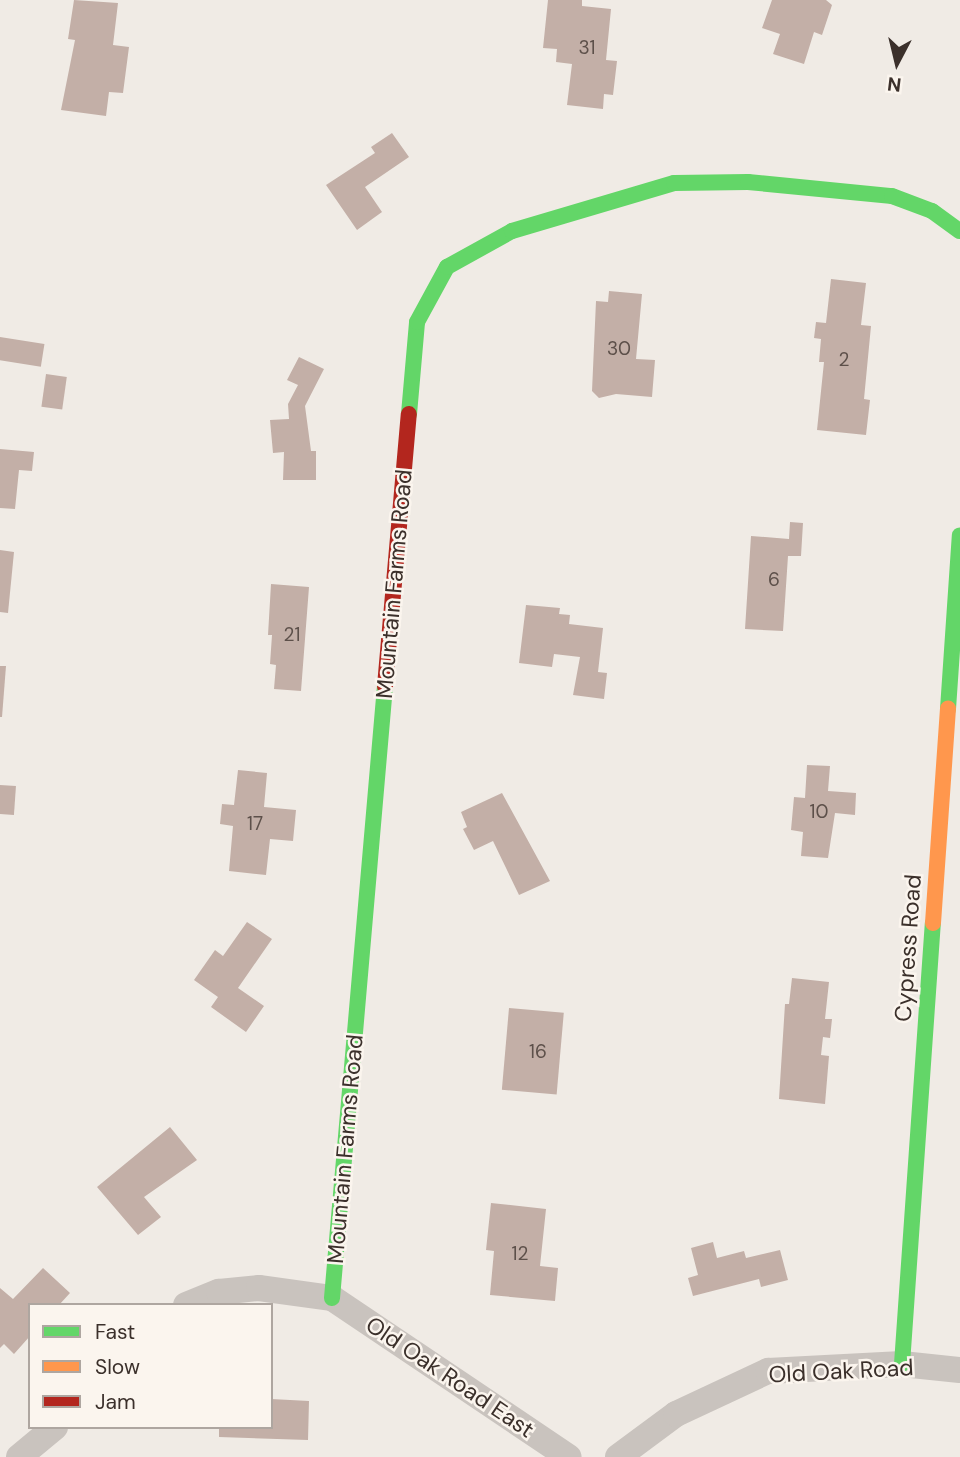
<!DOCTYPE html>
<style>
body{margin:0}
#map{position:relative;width:960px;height:1457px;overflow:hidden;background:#f0ebe5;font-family:"DM Sans",sans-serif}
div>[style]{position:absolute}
.building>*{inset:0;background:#c3afa7;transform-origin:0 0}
.street>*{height:26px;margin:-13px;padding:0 13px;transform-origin:13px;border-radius:13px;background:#c9c3be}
.fast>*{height:16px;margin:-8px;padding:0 8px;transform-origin:8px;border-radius:8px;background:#63d668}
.slow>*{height:16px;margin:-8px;padding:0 8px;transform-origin:8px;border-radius:8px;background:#ff974d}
.jam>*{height:16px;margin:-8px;padding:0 8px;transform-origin:8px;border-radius:8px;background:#b3261e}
span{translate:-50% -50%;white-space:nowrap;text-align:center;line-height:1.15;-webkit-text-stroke:5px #fbf5ee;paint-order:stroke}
.number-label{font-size:19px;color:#5d504a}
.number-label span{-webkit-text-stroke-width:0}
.street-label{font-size:23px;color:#3b302b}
.legend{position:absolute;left:28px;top:1303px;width:245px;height:126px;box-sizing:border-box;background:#fbf5ee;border:2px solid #aea6a0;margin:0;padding:9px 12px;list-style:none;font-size:21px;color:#3b302b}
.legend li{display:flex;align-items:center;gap:14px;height:35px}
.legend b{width:35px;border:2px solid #aea6a0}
.north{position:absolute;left:862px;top:28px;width:70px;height:70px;-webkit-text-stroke:5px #fbf5ee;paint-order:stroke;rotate:187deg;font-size:19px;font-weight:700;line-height:28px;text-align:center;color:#3b302b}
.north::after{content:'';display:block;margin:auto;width:24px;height:32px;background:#3b302b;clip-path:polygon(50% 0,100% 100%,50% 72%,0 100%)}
</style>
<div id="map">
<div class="building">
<div style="clip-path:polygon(74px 0,118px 3px,113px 45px,129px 47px,123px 93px,109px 92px,106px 116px,61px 110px,75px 40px,68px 39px)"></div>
<div style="clip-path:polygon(548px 0,582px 0,582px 6px,611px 9px,606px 60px,617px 61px,613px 95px,604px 94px,603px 109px,567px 105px,572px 64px,556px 62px,557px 49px,543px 48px)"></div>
<div style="clip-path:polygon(772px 0,826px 0,832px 5px,822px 35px,814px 32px,804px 64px,773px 54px,780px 34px,762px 28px)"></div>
<div style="clip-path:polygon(392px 133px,409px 157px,365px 187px,382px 212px,357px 230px,326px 185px,375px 153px,371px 147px)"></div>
<div style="clip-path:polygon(831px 279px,866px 283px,861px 325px,871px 326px,864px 399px,870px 400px,866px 435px,817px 430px,824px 362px,819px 362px,821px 339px,814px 338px,816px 322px,826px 323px)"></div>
<div style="clip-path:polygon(609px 291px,642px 294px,636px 359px,655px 360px,652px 397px,616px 394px,599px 398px,592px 391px,596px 301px,608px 302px)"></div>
<div style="left:0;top:337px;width:45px;height:23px;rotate:9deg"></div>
<div style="clip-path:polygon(299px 357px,324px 369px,305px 406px,311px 451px,316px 451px,316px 480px,283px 480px,284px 452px,273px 453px,270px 420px,289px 419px,288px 404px,298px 385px,287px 380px)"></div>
<div style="left:46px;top:374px;width:21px;height:33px;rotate:8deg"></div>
<div style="clip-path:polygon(0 449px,34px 452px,32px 471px,19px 470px,15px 509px,0 508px)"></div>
<div style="clip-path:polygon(790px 522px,803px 523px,801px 556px,788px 556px,783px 631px,745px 629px,751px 536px,789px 539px)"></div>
<div style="clip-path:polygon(0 550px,14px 552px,8px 613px,0 612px)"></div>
<div style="clip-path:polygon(271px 584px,309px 587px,301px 691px,274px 689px,276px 665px,270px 664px,272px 635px,268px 635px)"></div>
<div style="clip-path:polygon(526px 605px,560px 608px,559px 614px,570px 615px,569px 624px,603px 628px,598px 672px,607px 673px,604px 699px,573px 695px,580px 657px,554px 654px,552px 667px,519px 663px)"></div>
<div style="clip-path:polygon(0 666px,6px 666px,2px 717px,0 717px)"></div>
<div style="clip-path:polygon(807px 765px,830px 766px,828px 791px,856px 793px,855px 815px,835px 813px,828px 858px,801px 856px,803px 832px,791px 830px,794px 797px,805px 798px)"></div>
<div style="clip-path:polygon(238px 770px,267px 773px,264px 807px,296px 810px,293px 841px,270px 839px,266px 875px,229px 871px,233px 826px,220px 824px,222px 804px,234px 805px)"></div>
<div style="left:0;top:785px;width:16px;height:29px;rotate:4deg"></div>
<div style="clip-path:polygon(502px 793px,550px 881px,519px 895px,493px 841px,474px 850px,463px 829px,467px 827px,461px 812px)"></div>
<div style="clip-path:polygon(247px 922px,272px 939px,238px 988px,264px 1006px,246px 1032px,211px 1007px,218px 997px,194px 980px,215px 950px,223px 956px)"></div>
<div style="clip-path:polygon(792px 978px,829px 982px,825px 1019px,832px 1019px,830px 1038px,823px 1037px,821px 1055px,829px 1056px,825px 1104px,779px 1099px,785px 1004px,789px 1004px)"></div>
<div style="left:509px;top:1008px;width:55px;height:82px;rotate:5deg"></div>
<div style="clip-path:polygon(170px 1127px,197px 1160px,144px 1197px,161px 1217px,138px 1235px,97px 1187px)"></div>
<div style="clip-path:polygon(491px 1203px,546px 1209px,540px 1266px,558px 1268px,555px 1301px,490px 1295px,494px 1251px,486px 1250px)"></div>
<div style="clip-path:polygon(713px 1242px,717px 1258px,744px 1251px,746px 1258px,780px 1250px,788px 1280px,761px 1287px,759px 1279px,693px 1296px,688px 1278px,698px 1275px,691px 1248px)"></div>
<div style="clip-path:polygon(43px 1268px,70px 1293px,59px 1305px,30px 1305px,30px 1336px,14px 1354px,4px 1344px,0 1348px,0 1288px,13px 1299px)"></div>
<div style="clip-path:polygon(271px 1399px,309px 1401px,308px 1440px,219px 1437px,219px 1427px,271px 1427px)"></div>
</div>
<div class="street">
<div style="left:186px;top:1305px;width:35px;rotate:-22deg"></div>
<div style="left:219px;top:1292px;width:40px;rotate:-5.7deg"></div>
<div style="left:259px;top:1288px;width:74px;rotate:7.8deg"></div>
<div style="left:332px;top:1298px;width:285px;rotate:33.9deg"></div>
<div style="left:19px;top:1457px;width:47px;rotate:-39.8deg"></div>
<div style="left:618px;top:1457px;width:72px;rotate:-36.6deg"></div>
<div style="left:676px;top:1414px;width:102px;rotate:-25.1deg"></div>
<div style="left:768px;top:1371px;width:134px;rotate:-3deg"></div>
<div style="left:902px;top:1364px;width:58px;rotate:5.9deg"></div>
</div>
<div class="fast">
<div style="left:409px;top:414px;width:92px;rotate:-85deg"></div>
<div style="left:417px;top:322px;width:63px;rotate:-61.4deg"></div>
<div style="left:447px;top:267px;width:74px;rotate:-29deg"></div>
<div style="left:512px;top:231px;width:169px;rotate:-16.5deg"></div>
<div style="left:674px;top:183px;width:74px;rotate:-0.8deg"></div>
<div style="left:748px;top:182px;width:145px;rotate:5.6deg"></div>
<div style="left:892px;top:196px;width:43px;rotate:20.6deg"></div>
<div style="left:932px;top:211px;width:34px;rotate:36deg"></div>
<div style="left:948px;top:709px;width:174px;rotate:-86.1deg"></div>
<div style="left:332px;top:1298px;width:614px;rotate:-85.05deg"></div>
<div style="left:902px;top:1364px;width:442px;rotate:-86deg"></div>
</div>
<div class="slow">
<div style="left:933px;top:923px;width:215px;rotate:-86deg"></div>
</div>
<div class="jam">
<div style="left:385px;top:686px;width:273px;rotate:-85deg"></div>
</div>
<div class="number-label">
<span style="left:587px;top:48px">31</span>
<span style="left:619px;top:349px">30</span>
<span style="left:844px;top:360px">2</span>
<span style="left:774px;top:580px">6</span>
<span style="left:292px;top:635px">21</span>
<span style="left:819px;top:812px">10</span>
<span style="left:255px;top:824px">17</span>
<span style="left:538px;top:1052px">16</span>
<span style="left:520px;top:1254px">12</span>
</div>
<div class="street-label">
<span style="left:394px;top:584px;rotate:-85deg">Mountain Farms Road</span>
<span style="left:908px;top:948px;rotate:-86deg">Cypress Road</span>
<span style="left:345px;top:1149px;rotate:-85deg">Mountain Farms Road</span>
<span style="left:841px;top:1371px;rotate:-3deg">Old Oak Road</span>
<span style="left:450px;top:1377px;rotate:34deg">Old Oak Road East</span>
</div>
<ul class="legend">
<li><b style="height:9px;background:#63d668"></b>Fast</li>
<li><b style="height:9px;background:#ff974d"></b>Slow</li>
<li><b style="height:9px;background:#b3261e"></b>Jam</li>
</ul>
<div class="north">N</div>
</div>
